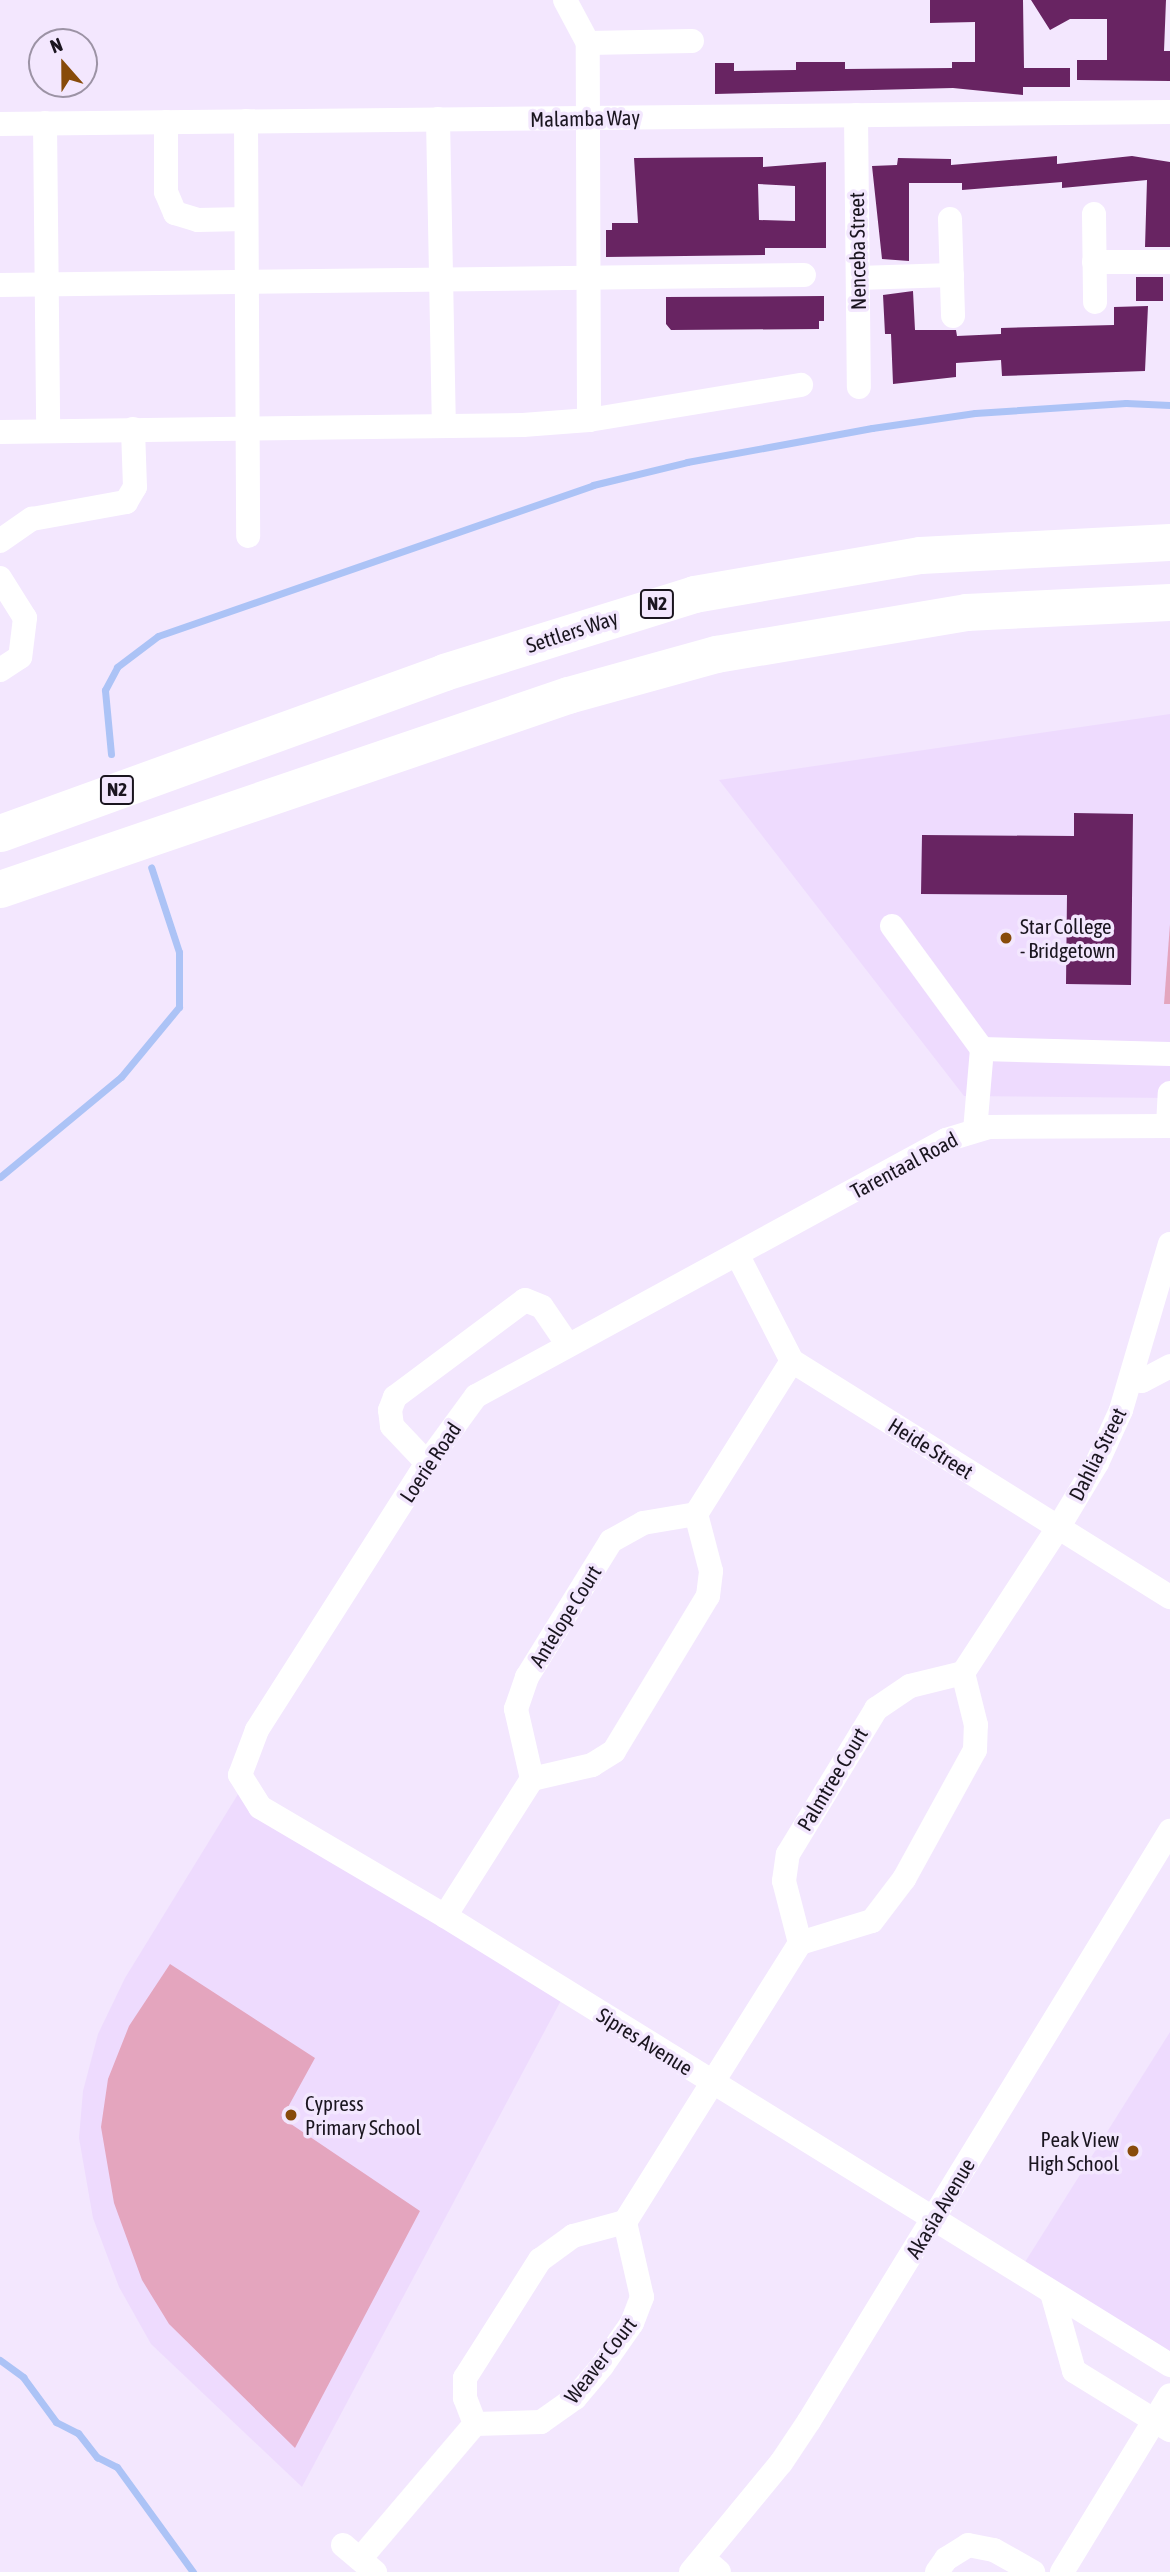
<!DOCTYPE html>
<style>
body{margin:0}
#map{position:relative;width:1170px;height:2572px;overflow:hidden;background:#f3e7fe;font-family:"Asap Condensed",sans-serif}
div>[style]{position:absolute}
.built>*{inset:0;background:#eedbfe}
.green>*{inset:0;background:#e4a5be}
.stream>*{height:7px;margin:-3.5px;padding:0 3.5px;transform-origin:3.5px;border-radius:3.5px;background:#acc3f6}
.building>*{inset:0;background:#682462;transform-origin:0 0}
.minor>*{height:24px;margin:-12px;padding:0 12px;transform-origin:12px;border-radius:12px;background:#fff}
.highway>*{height:37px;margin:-18.5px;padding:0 18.5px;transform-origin:18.5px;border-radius:18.5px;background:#fff}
.dots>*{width:19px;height:19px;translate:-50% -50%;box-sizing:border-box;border:4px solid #f3e7fe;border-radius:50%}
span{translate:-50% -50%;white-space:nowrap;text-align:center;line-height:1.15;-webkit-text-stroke:7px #f3e7fe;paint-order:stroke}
.shield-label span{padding:2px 5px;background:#f3e7fe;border:2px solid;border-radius:5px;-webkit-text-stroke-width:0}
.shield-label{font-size:19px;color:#1a151f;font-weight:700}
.street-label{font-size:21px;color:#1a151f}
.poi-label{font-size:21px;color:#1a151f}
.left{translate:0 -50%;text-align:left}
.right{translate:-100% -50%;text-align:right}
.north{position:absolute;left:28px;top:28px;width:70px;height:70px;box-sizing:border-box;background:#f3e7fe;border:2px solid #9c93a5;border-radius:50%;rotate:339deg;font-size:19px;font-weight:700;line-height:28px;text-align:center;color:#1a151f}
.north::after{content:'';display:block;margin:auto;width:24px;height:32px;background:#884b0a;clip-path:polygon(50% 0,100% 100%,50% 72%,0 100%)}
</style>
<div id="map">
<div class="built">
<div style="clip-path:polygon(1170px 714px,1170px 1098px,964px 1096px,719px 780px)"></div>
<div style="clip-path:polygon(243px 1786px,566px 1991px,302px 2487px,151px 2344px,119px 2287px,93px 2218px,79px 2138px,83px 2091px,98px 2034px,125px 1978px)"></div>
<div style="clip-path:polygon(1170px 2032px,1170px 2365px,1020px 2270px)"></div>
</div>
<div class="green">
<div style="clip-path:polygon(1170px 924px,1170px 1004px,1164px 1004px)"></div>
<div style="clip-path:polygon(170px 1964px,315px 2058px,282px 2118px,420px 2211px,295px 2448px,169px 2324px,142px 2280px,114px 2203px,101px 2127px,108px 2079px,129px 2026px)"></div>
</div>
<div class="stream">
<div style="left:111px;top:754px;width:64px;rotate:-95.4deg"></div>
<div style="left:105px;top:690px;width:26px;rotate:-62deg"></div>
<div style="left:117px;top:667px;width:51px;rotate:-37.1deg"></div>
<div style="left:158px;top:636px;width:460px;rotate:-19.1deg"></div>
<div style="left:593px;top:485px;width:97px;rotate:-13.7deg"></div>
<div style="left:687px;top:462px;width:188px;rotate:-10.4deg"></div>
<div style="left:872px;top:428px;width:104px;rotate:-8.3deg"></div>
<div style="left:975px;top:413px;width:151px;rotate:-3.8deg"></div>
<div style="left:1126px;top:403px;width:44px;rotate:2.6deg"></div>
<div style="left:0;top:1177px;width:157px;rotate:-39.6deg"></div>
<div style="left:121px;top:1077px;width:91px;rotate:-50.4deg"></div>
<div style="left:179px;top:1007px;width:55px;rotate:-90deg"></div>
<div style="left:179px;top:952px;width:89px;rotate:-108.2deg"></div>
<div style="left:0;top:2360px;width:29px;rotate:36deg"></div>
<div style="left:23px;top:2377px;width:56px;rotate:53.7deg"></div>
<div style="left:56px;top:2422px;width:25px;rotate:27deg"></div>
<div style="left:78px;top:2433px;width:31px;rotate:52deg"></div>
<div style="left:97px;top:2457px;width:22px;rotate:27deg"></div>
<div style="left:117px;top:2467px;width:130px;rotate:54.1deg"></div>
</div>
<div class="building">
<div style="clip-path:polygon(930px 0,1023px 0,1024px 68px,1070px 68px,1070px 87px,1023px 87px,1023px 95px,953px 88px,715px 94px,715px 63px,734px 63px,734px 71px,796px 70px,796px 62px,845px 62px,845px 69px,952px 68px,952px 62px,975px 62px,975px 22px,930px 23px)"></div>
<div style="clip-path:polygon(1031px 0,1166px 0,1164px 51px,1170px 51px,1170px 81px,1077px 80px,1077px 60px,1107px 60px,1107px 19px,1070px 19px,1050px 30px)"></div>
<div style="clip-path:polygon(1057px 156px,1057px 164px,1132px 156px,1170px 162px,1170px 247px,1145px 247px,1147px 180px,1062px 188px,1062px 182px,962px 190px,962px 183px,909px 183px,909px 261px,882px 259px,872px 166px,897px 165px,898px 158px,951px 159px,951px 165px)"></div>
<div style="clip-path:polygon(evenodd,763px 157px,763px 167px,826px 162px,826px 248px,765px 248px,765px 255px,606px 257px,606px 230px,612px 230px,612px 223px,638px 223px,634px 158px,763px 157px,758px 184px,795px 186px,795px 221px,759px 220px,758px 184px)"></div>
<div style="left:1136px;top:277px;width:27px;height:24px"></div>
<div style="clip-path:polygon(913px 291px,915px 330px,956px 330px,957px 336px,1001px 334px,1001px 328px,1114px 325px,1114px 307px,1148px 306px,1145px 371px,1002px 376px,1001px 360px,956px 363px,956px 377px,893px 384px,891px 334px,885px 334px,883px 295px)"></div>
<div style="clip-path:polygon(824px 296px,824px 321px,819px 321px,819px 329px,671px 330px,666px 324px,666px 297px)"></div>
<div style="clip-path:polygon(1074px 813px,1133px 814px,1131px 985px,1066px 984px,1067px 895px,921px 894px,922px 835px,1074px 836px)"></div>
</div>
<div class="minor">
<div style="left:565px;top:0;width:49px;rotate:61.9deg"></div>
<div style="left:588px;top:43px;width:104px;rotate:-1.1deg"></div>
<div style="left:856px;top:115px;width:272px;rotate:89.4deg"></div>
<div style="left:438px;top:119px;width:306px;rotate:88.9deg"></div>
<div style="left:246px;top:121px;width:415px;rotate:89.7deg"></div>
<div style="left:166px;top:122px;width:70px;rotate:90deg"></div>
<div style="left:166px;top:192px;width:23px;rotate:67deg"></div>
<div style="left:175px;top:213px;width:24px;rotate:17deg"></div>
<div style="left:198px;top:220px;width:48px;rotate:-1.2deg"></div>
<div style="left:45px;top:123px;width:308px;rotate:89.4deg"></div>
<div style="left:0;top:124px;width:1170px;rotate:-0.59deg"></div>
<div style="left:1094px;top:214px;width:88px;rotate:89.3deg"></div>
<div style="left:950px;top:219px;width:97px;rotate:88.2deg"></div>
<div style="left:1094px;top:262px;width:76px"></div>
<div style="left:858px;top:278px;width:94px;rotate:-1.8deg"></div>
<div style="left:0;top:285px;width:804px;rotate:-0.71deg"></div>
<div style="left:589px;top:420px;width:215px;rotate:-9.4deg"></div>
<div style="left:0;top:432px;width:523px;rotate:-0.77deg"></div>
<div style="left:523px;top:425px;width:66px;rotate:-4.3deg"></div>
<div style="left:589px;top:420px;width:377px;rotate:-90.2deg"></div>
<div style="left:0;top:541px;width:39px;rotate:-35deg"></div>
<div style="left:32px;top:519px;width:96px;rotate:-10.3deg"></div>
<div style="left:126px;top:502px;width:17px;rotate:-59deg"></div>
<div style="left:135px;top:487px;width:58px;rotate:-92deg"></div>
<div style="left:0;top:578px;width:47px;rotate:58deg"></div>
<div style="left:25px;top:618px;width:39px;rotate:97deg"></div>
<div style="left:20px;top:657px;width:24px;rotate:147deg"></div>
<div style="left:892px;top:926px;width:152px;rotate:53.8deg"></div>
<div style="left:982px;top:1049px;width:81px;rotate:94.9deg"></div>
<div style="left:982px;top:1049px;width:188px;rotate:1.5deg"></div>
<div style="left:1168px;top:1126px;width:33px;rotate:-87deg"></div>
<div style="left:1170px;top:1126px;width:181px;rotate:179.7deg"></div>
<div style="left:989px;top:1127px;width:45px;rotate:163.2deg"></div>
<div style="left:946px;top:1140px;width:535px;rotate:151.42deg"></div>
<div style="left:476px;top:1396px;width:83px;rotate:126.2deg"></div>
<div style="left:427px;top:1463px;width:317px;rotate:122.5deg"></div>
<div style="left:257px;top:1730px;width:48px;rotate:110.7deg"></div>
<div style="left:240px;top:1775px;width:38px;rotate:58deg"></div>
<div style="left:260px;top:1807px;width:215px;rotate:30.5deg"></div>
<div style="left:445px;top:1916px;width:853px;rotate:31.77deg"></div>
<div style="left:738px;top:1256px;width:118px;rotate:62.8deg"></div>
<div style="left:792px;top:1361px;width:446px;rotate:32deg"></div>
<div style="left:1131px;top:1378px;width:11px;rotate:15deg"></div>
<div style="left:1142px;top:1381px;width:32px;rotate:-28deg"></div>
<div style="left:427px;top:1463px;width:51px;rotate:-133.4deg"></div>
<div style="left:392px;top:1426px;width:16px;rotate:-97deg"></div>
<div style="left:390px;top:1410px;width:14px;rotate:-69deg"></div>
<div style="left:395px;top:1397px;width:162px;rotate:-36.7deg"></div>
<div style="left:525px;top:1300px;width:18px;rotate:22deg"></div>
<div style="left:542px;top:1307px;width:46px;rotate:55.6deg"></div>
<div style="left:532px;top:1779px;width:72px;rotate:-102.9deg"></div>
<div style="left:516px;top:1709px;width:34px;rotate:-71deg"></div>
<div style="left:527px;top:1677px;width:160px;rotate:-58.3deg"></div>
<div style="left:611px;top:1541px;width:37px;rotate:-29deg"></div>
<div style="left:643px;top:1523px;width:54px;rotate:-9.6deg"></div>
<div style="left:445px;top:1916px;width:162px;rotate:-57.6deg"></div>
<div style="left:532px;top:1779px;width:62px;rotate:-13.1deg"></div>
<div style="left:592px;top:1765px;width:26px;rotate:-32deg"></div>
<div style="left:614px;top:1751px;width:181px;rotate:-58.8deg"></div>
<div style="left:708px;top:1596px;width:25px;rotate:-83deg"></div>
<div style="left:711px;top:1571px;width:59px;rotate:-104.7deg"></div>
<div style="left:696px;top:1514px;width:181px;rotate:-57.9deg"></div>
<div style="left:800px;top:1943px;width:64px;rotate:-104.5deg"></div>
<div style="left:784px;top:1881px;width:27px;rotate:-82deg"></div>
<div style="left:788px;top:1854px;width:170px;rotate:-58.7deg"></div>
<div style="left:876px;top:1709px;width:41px;rotate:-34.1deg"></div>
<div style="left:910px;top:1686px;width:55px;rotate:-13.8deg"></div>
<div style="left:963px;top:1673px;width:173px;rotate:-56.8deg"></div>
<div style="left:1058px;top:1528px;width:76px;rotate:-59deg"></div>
<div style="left:1097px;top:1463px;width:58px;rotate:-65.6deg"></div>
<div style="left:1121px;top:1410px;width:173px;rotate:-73.6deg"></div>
<div style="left:1052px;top:2293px;width:81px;rotate:74.2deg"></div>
<div style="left:1074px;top:2371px;width:113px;rotate:31.6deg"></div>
<div style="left:475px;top:2424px;width:28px;rotate:-111deg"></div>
<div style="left:465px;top:2398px;width:20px;rotate:-90deg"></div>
<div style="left:465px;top:2378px;width:140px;rotate:-57.6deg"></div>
<div style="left:540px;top:2260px;width:41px;rotate:-36deg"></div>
<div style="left:573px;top:2236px;width:54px;rotate:-15.1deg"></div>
<div style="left:625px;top:2222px;width:329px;rotate:-57.9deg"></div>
<div style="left:800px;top:1943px;width:75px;rotate:-17deg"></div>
<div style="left:872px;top:1921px;width:53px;rotate:-52.7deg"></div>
<div style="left:904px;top:1879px;width:147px;rotate:-61.2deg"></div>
<div style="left:975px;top:1750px;width:25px;rotate:-88deg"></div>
<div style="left:976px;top:1725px;width:54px;rotate:-104deg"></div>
<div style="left:475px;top:2424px;width:66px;rotate:-1.7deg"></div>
<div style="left:541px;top:2422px;width:42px;rotate:-35.2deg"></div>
<div style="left:575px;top:2398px;width:42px;rotate:-49.8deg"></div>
<div style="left:602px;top:2366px;width:52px;rotate:-55.1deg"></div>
<div style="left:632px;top:2323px;width:28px;rotate:-69deg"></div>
<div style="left:642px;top:2297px;width:77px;rotate:-102.8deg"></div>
<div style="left:343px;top:2545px;width:42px;rotate:40.2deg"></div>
<div style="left:703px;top:2558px;width:21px;rotate:41deg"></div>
<div style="left:360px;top:2559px;width:177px;rotate:-49.6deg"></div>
<div style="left:691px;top:2572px;width:141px;rotate:-50.5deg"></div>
<div style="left:781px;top:2463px;width:50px;rotate:-56.3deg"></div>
<div style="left:809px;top:2421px;width:692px;rotate:-58.54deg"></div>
<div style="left:937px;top:2572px;width:16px;rotate:-55deg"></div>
<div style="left:946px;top:2559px;width:26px;rotate:-32deg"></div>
<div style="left:968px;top:2545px;width:26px;rotate:11deg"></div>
<div style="left:994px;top:2550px;width:45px;rotate:29.4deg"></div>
<div style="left:1062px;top:2572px;width:207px;rotate:-58.6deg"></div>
</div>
<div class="highway">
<div style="left:0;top:833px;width:472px;rotate:-19.9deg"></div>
<div style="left:444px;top:672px;width:262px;rotate:-17.3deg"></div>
<div style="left:694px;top:594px;width:229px;rotate:-9.8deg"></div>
<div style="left:920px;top:555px;width:250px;rotate:-3deg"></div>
<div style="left:0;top:889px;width:600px;rotate:-18.86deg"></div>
<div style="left:568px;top:695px;width:154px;rotate:-15.5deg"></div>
<div style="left:716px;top:654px;width:254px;rotate:-9.5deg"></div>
<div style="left:966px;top:612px;width:204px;rotate:-2.8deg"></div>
</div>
<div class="dots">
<div style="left:1006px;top:938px;background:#884b0a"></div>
<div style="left:291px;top:2115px;background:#884b0a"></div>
<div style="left:1133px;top:2151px;background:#884b0a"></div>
</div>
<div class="shield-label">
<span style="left:657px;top:604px">N2</span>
<span style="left:117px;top:790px">N2</span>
</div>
<div class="street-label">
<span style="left:585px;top:118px;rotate:-1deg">Malamba Way</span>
<span style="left:857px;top:251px;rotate:-91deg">Nenceba Street</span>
<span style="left:572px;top:631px;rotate:-18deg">Settlers Way</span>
<span style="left:904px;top:1165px;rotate:-28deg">Tarentaal Road</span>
<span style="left:931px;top:1448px;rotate:32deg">Heide Street</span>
<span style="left:1097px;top:1454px;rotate:-63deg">Dahlia Street</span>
<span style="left:430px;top:1462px;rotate:-56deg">Loerie Road</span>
<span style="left:565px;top:1616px;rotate:-58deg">Antelope Court</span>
<span style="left:832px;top:1779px;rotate:-59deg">Palmtree Court</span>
<span style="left:645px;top:2041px;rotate:32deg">Sipres Avenue</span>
<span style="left:940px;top:2208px;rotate:-59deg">Akasia Avenue</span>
<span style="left:600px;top:2360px;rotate:-52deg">Weaver Court</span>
</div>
<div class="poi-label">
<span class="left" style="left:1020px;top:938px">Star College<br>- Bridgetown</span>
<span class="left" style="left:305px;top:2115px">Cypress<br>Primary School</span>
<span class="right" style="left:1119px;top:2151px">Peak View<br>High School</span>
</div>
<div class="north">N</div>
</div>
